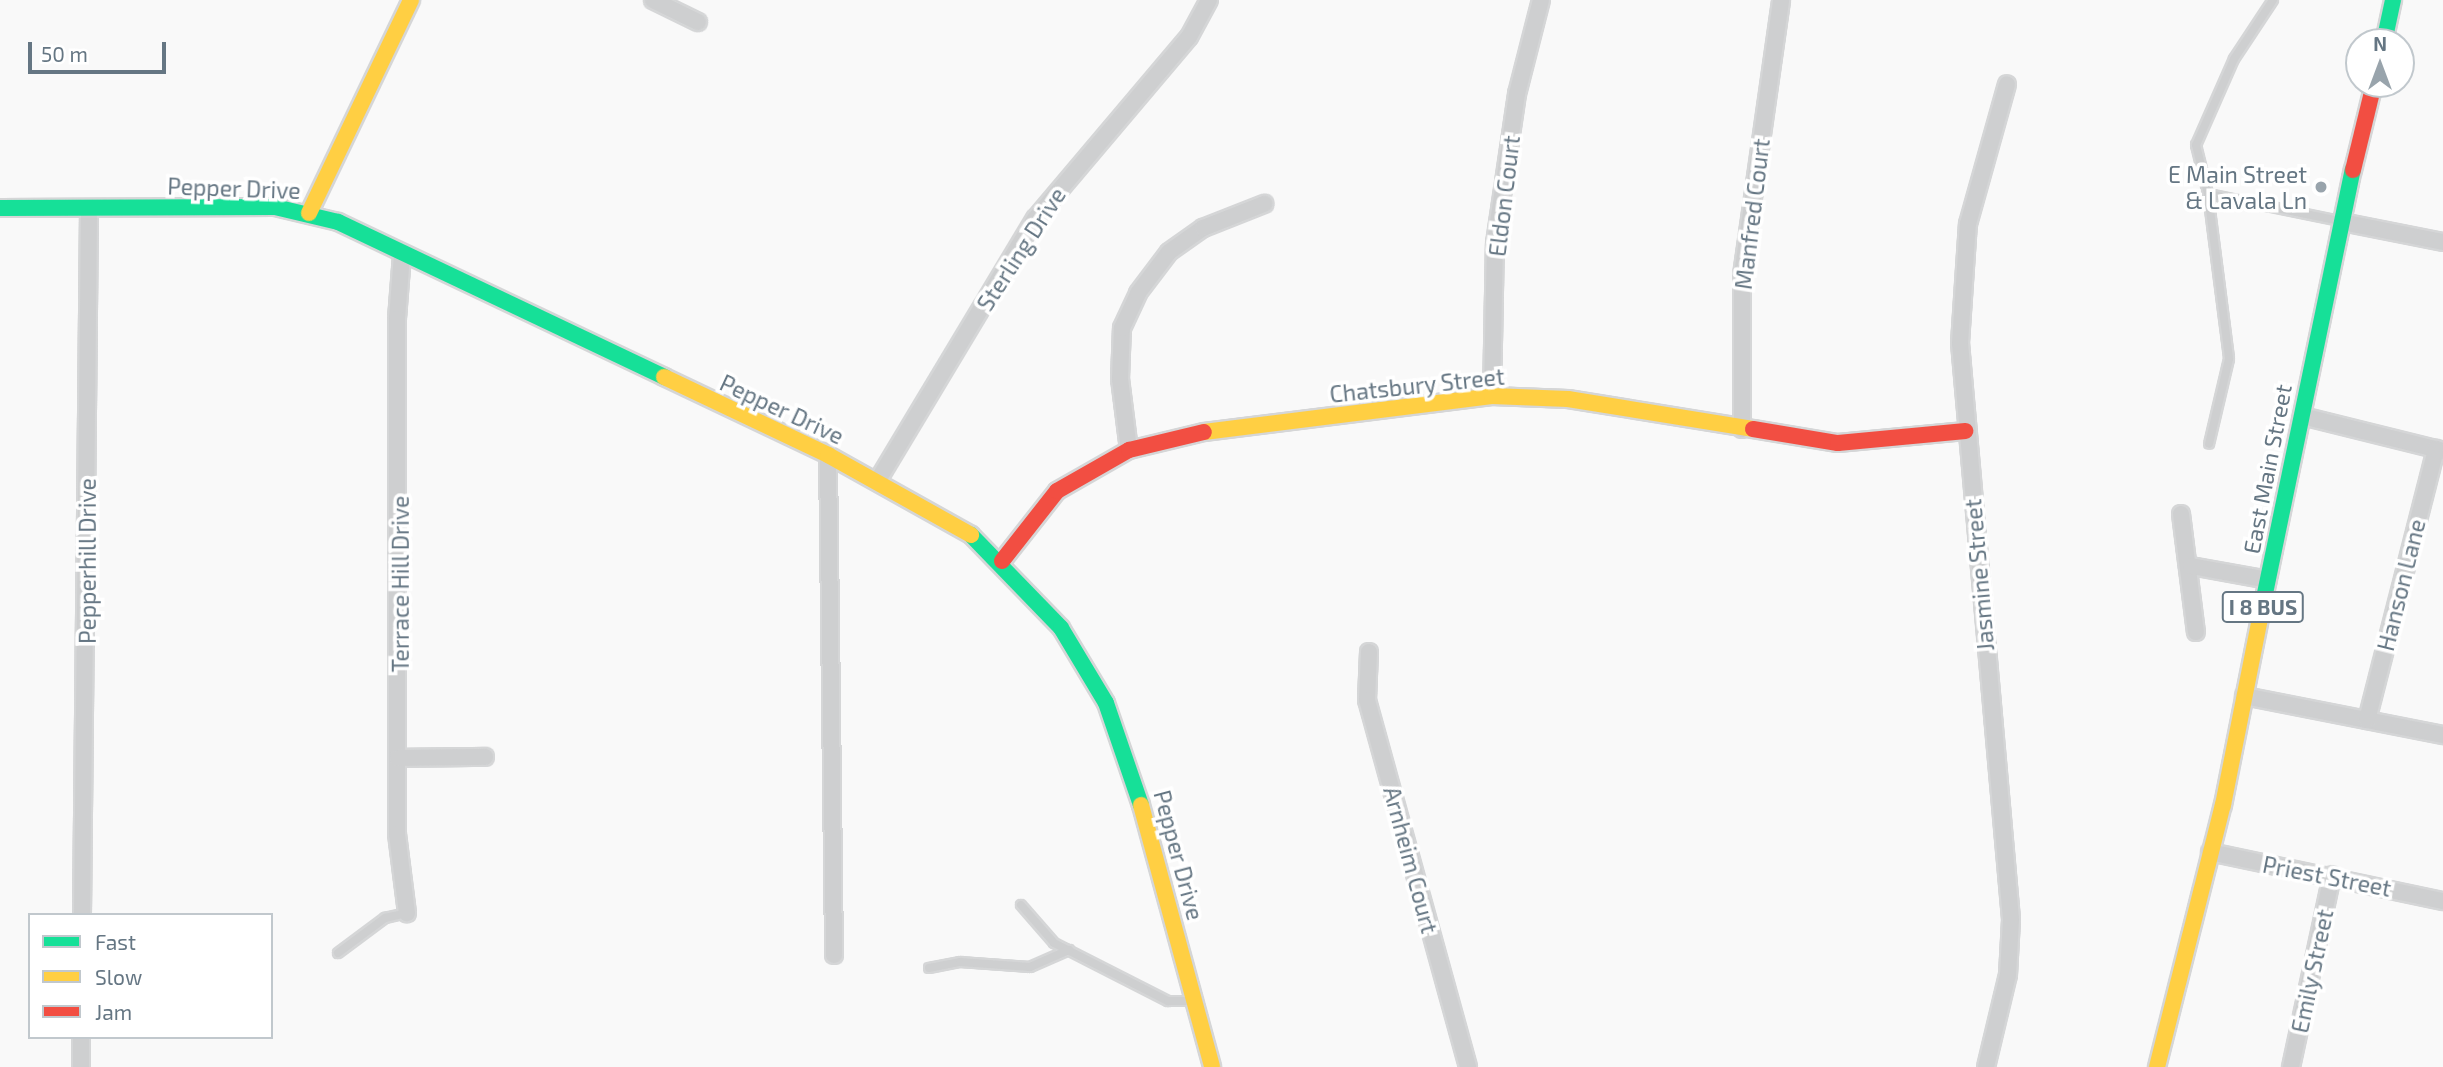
<!DOCTYPE html>
<style>
body{margin:0}
#map{position:relative;width:2443px;height:1067px;overflow:hidden;background:#f9f9f9;font-family:"Exo 2",sans-serif}
div>[style]{position:absolute}
.roads{filter:drop-shadow(2px 0 #d5d6d7) drop-shadow(-2px 0 #d5d6d7) drop-shadow(0 2px #d5d6d7) drop-shadow(0 -2px #d5d6d7)}
.lane>*{height:8px;margin:-4px;padding:0 4px;transform-origin:4px;border-radius:4px;background:#cecfd0}
.street>*{height:16px;margin:-8px;padding:0 8px;transform-origin:8px;border-radius:8px;background:#cecfd0}
.fast>*{height:16px;margin:-8px;padding:0 8px;transform-origin:8px;border-radius:8px;background:#16e098}
.slow>*{height:16px;margin:-8px;padding:0 8px;transform-origin:8px;border-radius:8px;background:#ffcf43}
.jam>*{height:16px;margin:-8px;padding:0 8px;transform-origin:8px;border-radius:8px;background:#f24e42}
.dots>*{width:19px;height:19px;translate:-50% -50%;box-sizing:border-box;border:4px solid #fff;border-radius:50%}
span{translate:-50% -50%;white-space:nowrap;text-align:center;line-height:1.15;-webkit-text-stroke:7px #fff;paint-order:stroke}
.shield-label span{padding:2px 5px;background:#fff;border:2px solid;border-radius:5px;-webkit-text-stroke-width:0}
.shield-label{font-size:21px;color:#657683;font-weight:700}
.poi-label{font-size:23px;color:#657683}
.right{translate:-100% -50%;text-align:right}
.street-label{font-size:23px;color:#657683}
.legend{position:absolute;left:28px;top:913px;width:245px;height:126px;box-sizing:border-box;background:#fff;border:2px solid #c1c8cd;margin:0;padding:9px 12px;list-style:none;font-size:21px;color:#657683}
.legend li{display:flex;align-items:center;gap:14px;height:35px}
.legend b{width:35px;border:2px solid #c1c8cd}
.north{position:absolute;left:2345px;top:28px;width:70px;height:70px;box-sizing:border-box;background:#fff;border:2px solid #c1c8cd;border-radius:50%;rotate:0deg;font-size:19px;font-weight:700;line-height:28px;text-align:center;color:#657683}
.north::after{content:'';display:block;margin:auto;width:24px;height:32px;background:#99a4ac;clip-path:polygon(50% 0,100% 100%,50% 72%,0 100%)}
.scale{position:absolute;left:28px;top:42px;width:138px;height:32px;box-sizing:border-box;border:4px solid #657683;border-top:0;padding-left:9px;font-size:21px;line-height:24px;white-space:nowrap;color:#657683;-webkit-text-stroke:5px #fff;paint-order:stroke}
</style>
<div id="map">
<div class="roads">
<div class="lane">
<div style="left:2273px;top:0;width:71px;rotate:123.5deg"></div>
<div style="left:2234px;top:59px;width:94px;rotate:113.8deg"></div>
<div style="left:2196px;top:145px;width:50px;rotate:76.2deg"></div>
<div style="left:2208px;top:194px;width:134px;rotate:11.6deg"></div>
<div style="left:2208px;top:194px;width:166px;rotate:82.7deg"></div>
<div style="left:2229px;top:359px;width:87px;rotate:103.2deg"></div>
<div style="left:1021px;top:905px;width:50px;rotate:49deg"></div>
<div style="left:1054px;top:943px;width:128px;rotate:27deg"></div>
<div style="left:1168px;top:1001px;width:25px"></div>
<div style="left:338px;top:953px;width:59px;rotate:-36.7deg"></div>
<div style="left:385px;top:918px;width:23px;rotate:-13deg"></div>
<div style="left:929px;top:968px;width:32px;rotate:-11deg"></div>
<div style="left:960px;top:962px;width:70px;rotate:4.1deg"></div>
<div style="left:1030px;top:967px;width:43px;rotate:-23.6deg"></div>
</div>
<div class="street">
<div style="left:653px;top:0;width:50px;rotate:26.1deg"></div>
<div style="left:2342px;top:222px;width:103px;rotate:11.2deg"></div>
<div style="left:402px;top:255px;width:64px;rotate:94.5deg"></div>
<div style="left:397px;top:319px;width:515px;rotate:90deg"></div>
<div style="left:397px;top:834px;width:80px;rotate:82.8deg"></div>
<div style="left:1492px;top:396px;width:153px;rotate:-88.9deg"></div>
<div style="left:1495px;top:243px;width:151px;rotate:-81.6deg"></div>
<div style="left:1517px;top:94px;width:97px;rotate:-75.7deg"></div>
<div style="left:2302px;top:416px;width:145px;rotate:13.9deg"></div>
<div style="left:1742px;top:429px;width:154px;rotate:-90deg"></div>
<div style="left:1742px;top:275px;width:278px;rotate:-81.9deg"></div>
<div style="left:1129px;top:450px;width:72px;rotate:-97.2deg"></div>
<div style="left:1120px;top:379px;width:51px;rotate:-87.8deg"></div>
<div style="left:1122px;top:328px;width:38px;rotate:-65deg"></div>
<div style="left:1138px;top:293px;width:51px;rotate:-52.9deg"></div>
<div style="left:1169px;top:252px;width:42px;rotate:-35.2deg"></div>
<div style="left:1203px;top:228px;width:66px;rotate:-21.5deg"></div>
<div style="left:828px;top:455px;width:500px;rotate:89.31deg"></div>
<div style="left:878px;top:480px;width:305px;rotate:-59deg"></div>
<div style="left:1035px;top:219px;width:238px;rotate:-49.8deg"></div>
<div style="left:1189px;top:37px;width:42px;rotate:-61.6deg"></div>
<div style="left:2181px;top:514px;width:119px;rotate:82.8deg"></div>
<div style="left:2191px;top:566px;width:78px;rotate:10.3deg"></div>
<div style="left:1369px;top:652px;width:48px;rotate:92.4deg"></div>
<div style="left:1367px;top:700px;width:381px;rotate:74.6deg"></div>
<div style="left:2244px;top:696px;width:203px;rotate:11.1deg"></div>
<div style="left:2367px;top:720px;width:280px;rotate:-75.7deg"></div>
<div style="left:398px;top:758px;width:87px;rotate:-0.7deg"></div>
<div style="left:2210px;top:852px;width:238px;rotate:11.9deg"></div>
<div style="left:82px;top:915px;width:707px;rotate:-89.43deg"></div>
<div style="left:81px;top:1037px;width:30px;rotate:90deg"></div>
<div style="left:1986px;top:1067px;width:95px;rotate:-76.6deg"></div>
<div style="left:2008px;top:975px;width:56px;rotate:-86.9deg"></div>
<div style="left:2011px;top:919px;width:578px;rotate:-95.06deg"></div>
<div style="left:1960px;top:343px;width:119px;rotate:-86.2deg"></div>
<div style="left:1968px;top:224px;width:145px;rotate:-74.4deg"></div>
<div style="left:2291px;top:1067px;width:196px;rotate:-77.9deg"></div>
</div>
<div class="fast">
<div style="left:2384px;top:42px;width:43px;rotate:-77.9deg"></div>
<div style="left:0;top:208px;width:275px;rotate:-0.2deg"></div>
<div style="left:275px;top:207px;width:65px;rotate:13.4deg"></div>
<div style="left:338px;top:222px;width:361px;rotate:25.4deg"></div>
<div style="left:971px;top:535px;width:129px;rotate:45.9deg"></div>
<div style="left:1061px;top:628px;width:87px;rotate:59deg"></div>
<div style="left:1106px;top:703px;width:108px;rotate:71.1deg"></div>
<div style="left:2263px;top:603px;width:442px;rotate:-78.3deg"></div>
</div>
<div class="slow">
<div style="left:309px;top:213px;width:236px;rotate:-64.4deg"></div>
<div style="left:664px;top:377px;width:182px;rotate:25.4deg"></div>
<div style="left:828px;top:455px;width:164px;rotate:29.2deg"></div>
<div style="left:1204px;top:432px;width:290px;rotate:-7.1deg"></div>
<div style="left:1492px;top:396px;width:76px;rotate:2.3deg"></div>
<div style="left:1568px;top:399px;width:187px;rotate:9.2deg"></div>
<div style="left:1141px;top:805px;width:271px;rotate:74.8deg"></div>
<div style="left:2157px;top:1067px;width:270px;rotate:-75.9deg"></div>
<div style="left:2223px;top:805px;width:206px;rotate:-78.8deg"></div>
</div>
<div class="jam">
<div style="left:2353px;top:170px;width:89px;rotate:-76.3deg"></div>
<div style="left:1753px;top:429px;width:86px;rotate:9.4deg"></div>
<div style="left:1838px;top:443px;width:128px;rotate:-5.4deg"></div>
<div style="left:1002px;top:561px;width:89px;rotate:-51.8deg"></div>
<div style="left:1057px;top:491px;width:83px;rotate:-29.7deg"></div>
<div style="left:1129px;top:450px;width:77px;rotate:-13.5deg"></div>
</div>
</div>
<div class="dots">
<div style="left:2321px;top:187px;background:#99a4ac"></div>
</div>
<div class="shield-label">
<span style="left:2263px;top:607px">I 8 BUS</span>
</div>
<div class="poi-label">
<span class="right" style="left:2307px;top:187px">E Main Street<br>&amp; Lavala Ln</span>
</div>
<div class="street-label">
<span style="left:234px;top:188px;rotate:2deg">Pepper Drive</span>
<span style="left:1504px;top:196px;rotate:-83deg">Eldon Court</span>
<span style="left:1752px;top:214px;rotate:-83deg">Manfred Court</span>
<span style="left:1021px;top:249px;rotate:-57deg">Sterling Drive</span>
<span style="left:1417px;top:385px;rotate:-6deg">Chatsbury Street</span>
<span style="left:782px;top:409px;rotate:25deg">Pepper Drive</span>
<span style="left:2267px;top:469px;rotate:-79deg">East Main Street</span>
<span style="left:87px;top:561px;rotate:-90deg">Pepperhill Drive</span>
<span style="left:1979px;top:575px;rotate:-95deg">Jasmine Street</span>
<span style="left:400px;top:584px;rotate:-90deg">Terrace Hill Drive</span>
<span style="left:2401px;top:585px;rotate:-76deg">Hanson Lane</span>
<span style="left:1179px;top:855px;rotate:75deg">Pepper Drive</span>
<span style="left:1411px;top:860px;rotate:75deg">Arnheim Court</span>
<span style="left:2327px;top:876px;rotate:11deg">Priest Street</span>
<span style="left:2312px;top:971px;rotate:-78deg">Emily Street</span>
</div>
<ul class="legend">
<li><b style="height:9px;background:#16e098"></b>Fast</li>
<li><b style="height:9px;background:#ffcf43"></b>Slow</li>
<li><b style="height:9px;background:#f24e42"></b>Jam</li>
</ul>
<div class="north">N</div>
<div class="scale">50 m</div>
</div>
